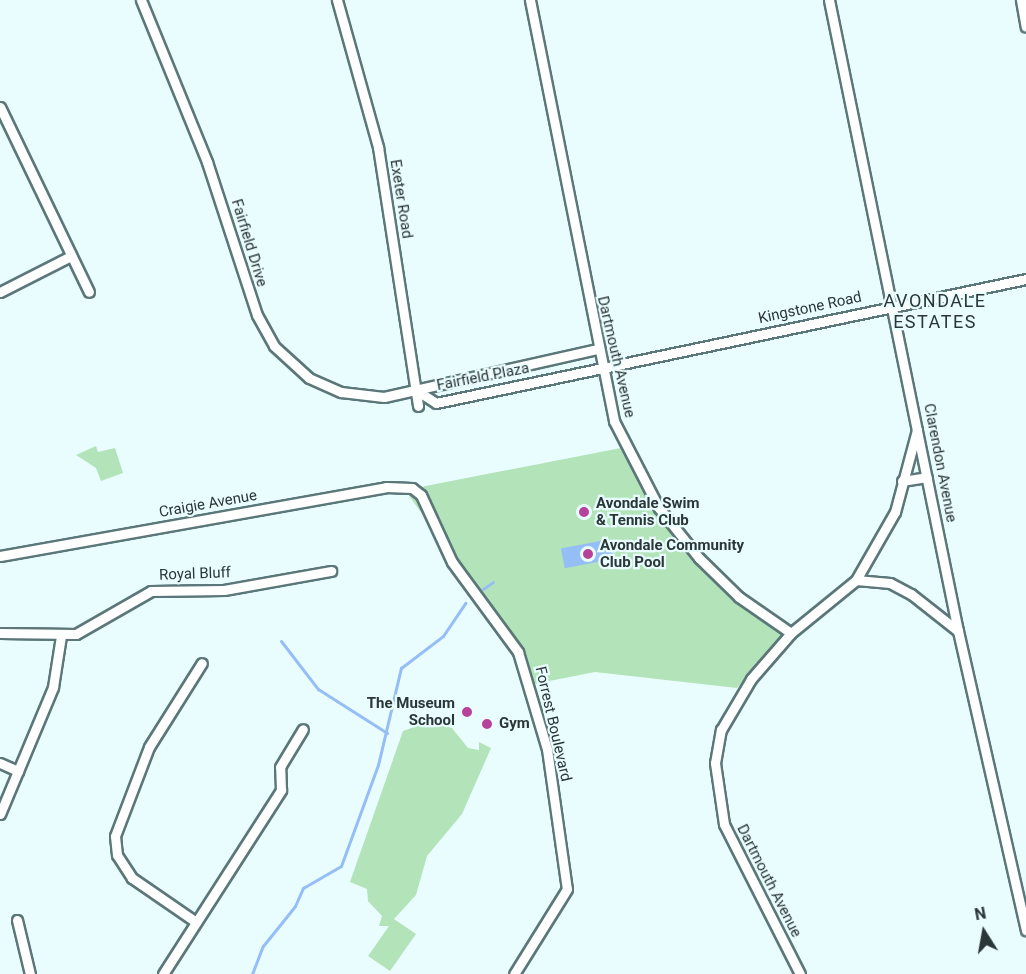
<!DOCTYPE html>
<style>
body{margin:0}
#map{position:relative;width:1026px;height:974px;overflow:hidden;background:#eafdfe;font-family:Roboto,sans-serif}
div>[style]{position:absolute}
.green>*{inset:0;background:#b2e3b9}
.water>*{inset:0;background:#95bef7;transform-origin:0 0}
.stream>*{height:3px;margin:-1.5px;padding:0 1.5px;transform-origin:1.5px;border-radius:1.5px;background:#95bef7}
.roads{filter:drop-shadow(2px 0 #5b7779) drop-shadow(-2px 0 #5b7779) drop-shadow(0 2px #5b7779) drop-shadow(0 -2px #5b7779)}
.street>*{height:9px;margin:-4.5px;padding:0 4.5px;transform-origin:4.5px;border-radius:4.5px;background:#fff}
.dots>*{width:16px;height:16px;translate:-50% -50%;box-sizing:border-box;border:3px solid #eafdfe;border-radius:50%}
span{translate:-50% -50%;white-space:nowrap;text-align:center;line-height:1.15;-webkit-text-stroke:4.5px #eafdfe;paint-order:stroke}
.street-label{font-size:15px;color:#2a3637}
.poi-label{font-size:15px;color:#2a3637;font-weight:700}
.left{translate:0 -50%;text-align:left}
.right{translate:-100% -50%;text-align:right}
.quarter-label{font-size:18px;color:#2a3637;letter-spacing:1.5px}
.north{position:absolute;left:954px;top:902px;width:60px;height:60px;-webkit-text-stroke:4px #eafdfe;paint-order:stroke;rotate:349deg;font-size:16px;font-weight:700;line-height:24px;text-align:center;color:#2a3637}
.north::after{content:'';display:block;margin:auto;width:21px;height:27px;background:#2a3637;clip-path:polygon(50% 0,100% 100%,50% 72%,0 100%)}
</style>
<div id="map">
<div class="green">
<div style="clip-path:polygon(96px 446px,98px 452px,115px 448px,123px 473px,101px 481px,96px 468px,76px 455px)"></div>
<div style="clip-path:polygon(621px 448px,692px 551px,782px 635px,737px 688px,595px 672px,534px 684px,528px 662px,405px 490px)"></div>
<div style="clip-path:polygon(431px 721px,452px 728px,468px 748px,479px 750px,479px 742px,491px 748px,462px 814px,427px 856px,416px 895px,394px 919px,416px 934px,390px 971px,368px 956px,389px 926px,379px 926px,382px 916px,368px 901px,367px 889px,350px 882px,403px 731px)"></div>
</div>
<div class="water">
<div style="left:610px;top:539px;width:20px;height:50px;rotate:79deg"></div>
</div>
<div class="stream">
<div style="left:483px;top:589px;width:12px;rotate:-35deg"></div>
<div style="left:281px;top:641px;width:61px;rotate:52.4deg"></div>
<div style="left:318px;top:689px;width:82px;rotate:32.5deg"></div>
<div style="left:252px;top:974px;width:30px;rotate:-69deg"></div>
<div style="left:263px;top:946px;width:51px;rotate:-51.3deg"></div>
<div style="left:295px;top:906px;width:20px;rotate:-66deg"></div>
<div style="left:303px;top:888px;width:44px;rotate:-30.1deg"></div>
<div style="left:341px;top:866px;width:108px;rotate:-69.9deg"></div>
<div style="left:378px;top:765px;width:100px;rotate:-76.7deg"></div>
<div style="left:401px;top:668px;width:53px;rotate:-37.3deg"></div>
<div style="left:443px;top:636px;width:40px;rotate:-56deg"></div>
</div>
<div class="roads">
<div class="street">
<div style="left:141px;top:0;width:175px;rotate:67.8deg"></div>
<div style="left:207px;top:162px;width:161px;rotate:71.9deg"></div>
<div style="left:257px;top:315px;width:35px;rotate:61deg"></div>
<div style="left:274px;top:346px;width:47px;rotate:42.4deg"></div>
<div style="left:309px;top:378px;width:35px;rotate:24deg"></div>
<div style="left:341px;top:392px;width:43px;rotate:6.6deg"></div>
<div style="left:384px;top:397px;width:218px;rotate:-12.7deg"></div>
<div style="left:337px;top:0;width:153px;rotate:74.4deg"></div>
<div style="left:378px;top:147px;width:262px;rotate:81.2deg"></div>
<div style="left:530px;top:0;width:429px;rotate:78.7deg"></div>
<div style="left:614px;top:421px;width:98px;rotate:62.7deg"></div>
<div style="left:659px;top:508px;width:64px;rotate:51.3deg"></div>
<div style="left:699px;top:558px;width:56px;rotate:44.3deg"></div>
<div style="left:739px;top:597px;width:63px;rotate:34.7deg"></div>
<div style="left:829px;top:0;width:644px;rotate:78.45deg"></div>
<div style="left:958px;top:631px;width:307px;rotate:77.2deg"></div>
<div style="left:1021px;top:0;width:27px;rotate:80deg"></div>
<div style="left:0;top:107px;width:205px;rotate:64.3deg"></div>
<div style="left:0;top:292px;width:80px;rotate:-26.9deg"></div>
<div style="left:416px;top:390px;width:24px;rotate:33deg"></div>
<div style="left:436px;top:403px;width:603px;rotate:-11.87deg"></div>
<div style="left:902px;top:481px;width:25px;rotate:-9deg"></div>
<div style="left:0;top:556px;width:392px;rotate:-10.1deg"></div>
<div style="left:386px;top:487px;width:26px;rotate:2deg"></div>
<div style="left:412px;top:488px;width:11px;rotate:38deg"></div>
<div style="left:421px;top:495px;width:74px;rotate:65.2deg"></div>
<div style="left:452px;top:562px;width:112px;rotate:53.7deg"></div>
<div style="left:518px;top:652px;width:101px;rotate:73.4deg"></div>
<div style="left:547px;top:749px;width:141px;rotate:81.9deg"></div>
<div style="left:567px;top:889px;width:100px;rotate:121.9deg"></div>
<div style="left:856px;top:580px;width:78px;rotate:-60.2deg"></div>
<div style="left:895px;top:512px;width:85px;rotate:-75deg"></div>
<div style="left:0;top:633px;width:76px;rotate:0.8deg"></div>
<div style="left:76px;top:634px;width:86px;rotate:-29.8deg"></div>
<div style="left:151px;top:591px;width:73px;rotate:-0.8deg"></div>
<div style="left:224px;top:590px;width:109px;rotate:-10.1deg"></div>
<div style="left:0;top:763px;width:20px;rotate:24deg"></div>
<div style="left:0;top:814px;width:138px;rotate:-67.3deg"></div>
<div style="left:53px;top:687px;width:52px;rotate:-81.1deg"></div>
<div style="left:17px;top:920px;width:56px;rotate:76.5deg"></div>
<div style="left:196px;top:922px;width:78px;rotate:-145.5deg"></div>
<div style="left:132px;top:878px;width:27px;rotate:-123deg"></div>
<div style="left:117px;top:855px;width:19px;rotate:-96deg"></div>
<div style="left:115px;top:836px;width:95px;rotate:-69.1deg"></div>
<div style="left:149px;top:747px;width:99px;rotate:-57.8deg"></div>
<div style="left:163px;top:974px;width:219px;rotate:-57.3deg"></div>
<div style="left:281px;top:790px;width:23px;rotate:-92deg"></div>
<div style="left:280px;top:767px;width:44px;rotate:-58.8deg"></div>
<div style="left:800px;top:974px;width:168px;rotate:-116.9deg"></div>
<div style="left:724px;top:824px;width:62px;rotate:-98.4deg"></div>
<div style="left:715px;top:763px;width:34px;rotate:-80deg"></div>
<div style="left:721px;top:730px;width:59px;rotate:-59.5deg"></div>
<div style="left:751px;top:679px;width:61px;rotate:-49deg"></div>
<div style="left:791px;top:633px;width:84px;rotate:-39.2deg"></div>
<div style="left:856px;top:580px;width:34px;rotate:5deg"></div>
<div style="left:890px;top:583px;width:24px;rotate:28deg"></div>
<div style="left:911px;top:594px;width:60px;rotate:38.2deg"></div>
</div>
</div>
<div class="dots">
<div style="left:584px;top:512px;background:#b6429b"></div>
<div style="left:588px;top:554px;background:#b6429b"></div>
<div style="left:467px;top:712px;background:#b6429b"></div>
<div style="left:487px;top:724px;background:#b6429b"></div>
</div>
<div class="street-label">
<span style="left:401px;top:199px;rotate:81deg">Exeter Road</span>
<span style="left:249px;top:243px;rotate:73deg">Fairfield Drive</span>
<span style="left:810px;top:308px;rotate:-12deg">Kingstone Road</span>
<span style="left:616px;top:357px;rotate:77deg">Dartmouth Avenue</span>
<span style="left:483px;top:377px;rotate:-11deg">Fairfield Plaza</span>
<span style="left:940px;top:463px;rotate:79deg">Clarendon Avenue</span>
<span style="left:208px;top:504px;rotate:-10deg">Craigie Avenue</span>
<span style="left:195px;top:574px;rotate:-2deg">Royal Bluff</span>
<span style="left:553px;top:724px;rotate:77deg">Forrest Boulevard</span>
<span style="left:769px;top:881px;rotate:63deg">Dartmouth Avenue</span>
</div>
<div class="poi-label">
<span class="left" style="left:596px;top:512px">Avondale Swim<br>&amp; Tennis Club</span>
<span class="left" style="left:600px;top:554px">Avondale Community<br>Club Pool</span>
<span class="right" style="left:455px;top:712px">The Museum<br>School</span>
<span class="left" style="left:499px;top:724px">Gym</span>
</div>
<div class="quarter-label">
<span style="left:935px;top:312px">AVONDALE<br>ESTATES</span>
</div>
<div class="north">N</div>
</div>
